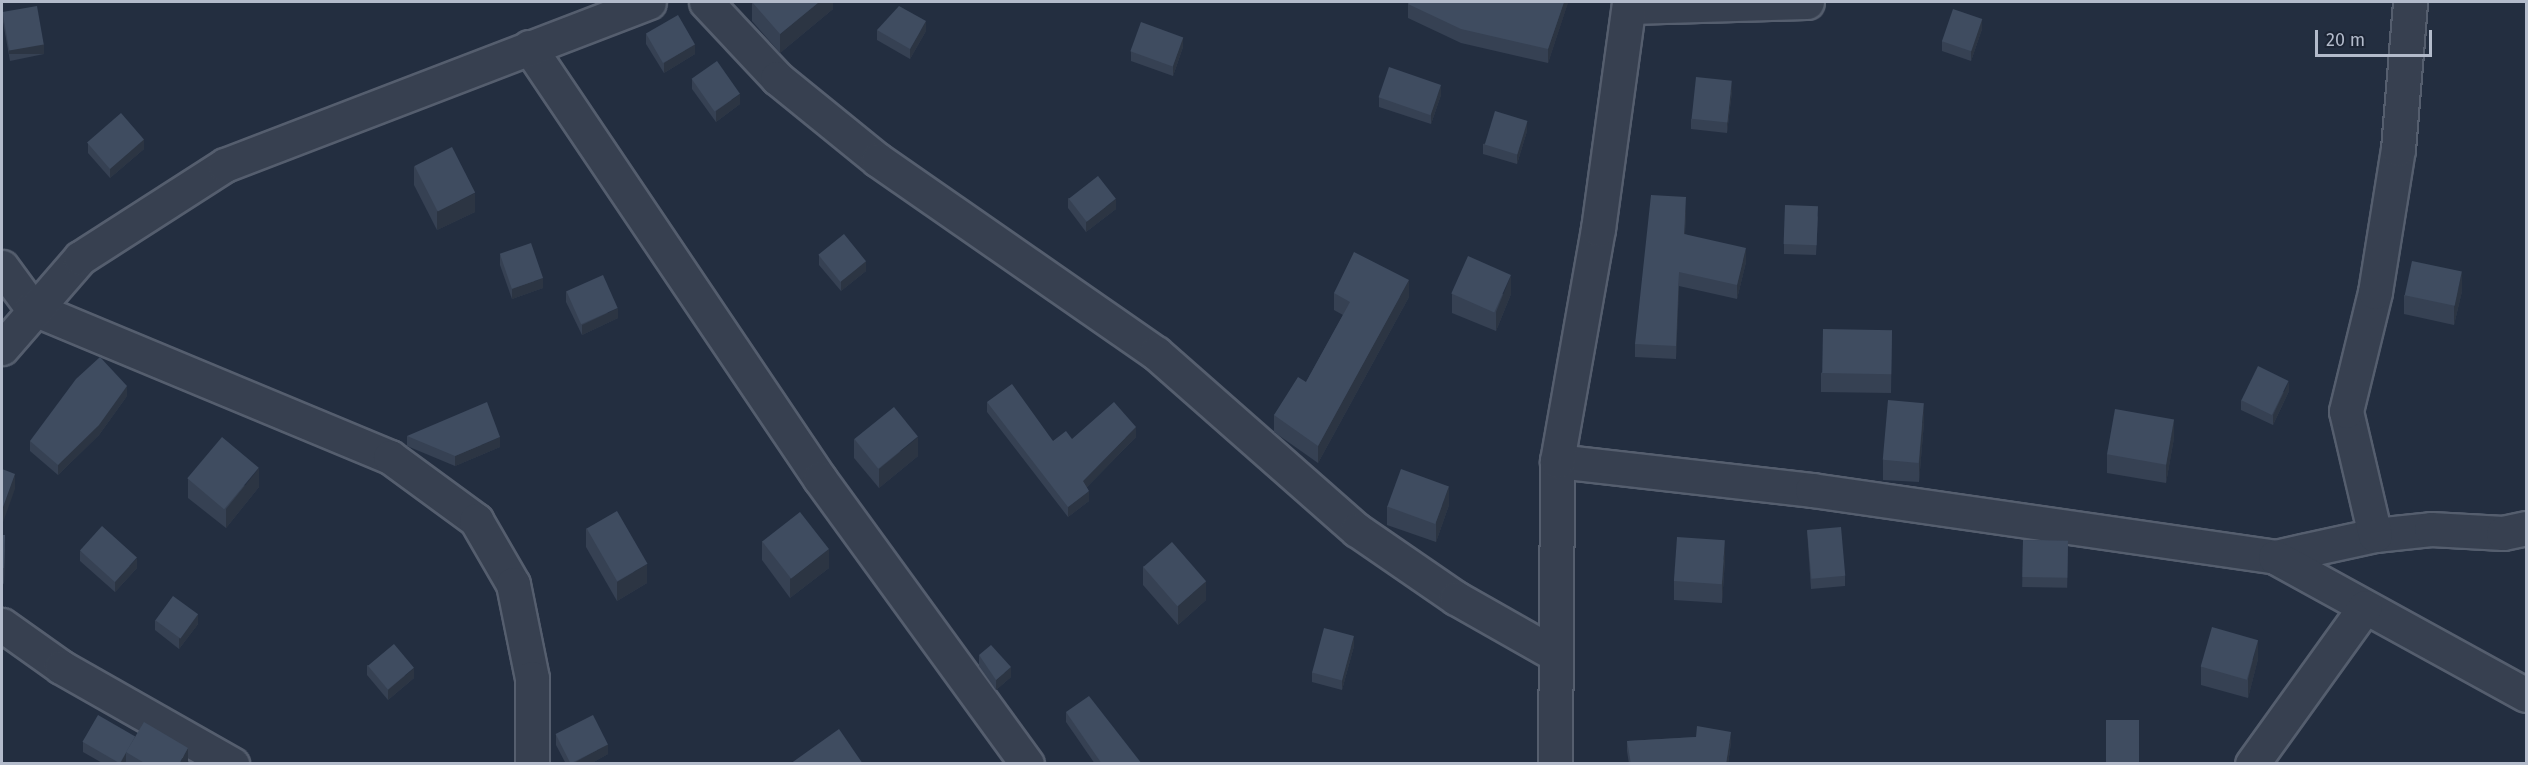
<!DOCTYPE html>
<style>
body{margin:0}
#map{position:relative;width:2528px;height:765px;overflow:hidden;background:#232e40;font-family:"Fira Sans",sans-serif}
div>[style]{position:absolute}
.roads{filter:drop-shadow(2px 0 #555e6e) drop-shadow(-2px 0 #555e6e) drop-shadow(0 2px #555e6e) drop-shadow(0 -2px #555e6e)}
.minor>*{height:33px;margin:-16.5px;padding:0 16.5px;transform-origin:16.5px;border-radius:16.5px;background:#374050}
.wall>*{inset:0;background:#364153;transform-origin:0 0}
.shaded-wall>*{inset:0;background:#2c3543;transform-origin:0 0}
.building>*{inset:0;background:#3f4c60;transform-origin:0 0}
span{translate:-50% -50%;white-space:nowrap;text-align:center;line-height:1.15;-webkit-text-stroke:4.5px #1c2535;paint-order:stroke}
.frame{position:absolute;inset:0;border:3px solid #b3bbcb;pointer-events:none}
.scale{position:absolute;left:2315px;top:30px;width:117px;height:27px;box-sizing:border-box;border:3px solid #b3bbcb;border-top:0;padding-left:8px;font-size:18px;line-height:21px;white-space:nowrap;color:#b3bbcb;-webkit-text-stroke:4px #1c2535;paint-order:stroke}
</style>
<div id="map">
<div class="roads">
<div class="minor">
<div style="left:706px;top:2px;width:104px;rotate:46.9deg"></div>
<div style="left:777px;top:78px;width:130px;rotate:39.1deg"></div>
<div style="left:878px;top:160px;width:338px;rotate:34.8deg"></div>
<div style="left:1156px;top:353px;width:268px;rotate:41.4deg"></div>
<div style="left:1357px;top:530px;width:120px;rotate:34.5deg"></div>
<div style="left:1456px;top:598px;width:112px;rotate:29.6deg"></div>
<div style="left:1629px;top:7px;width:178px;rotate:-1.6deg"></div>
<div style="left:529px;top:47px;width:521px;rotate:56.04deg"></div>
<div style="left:820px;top:479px;width:352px;rotate:54deg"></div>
<div style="left:2px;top:267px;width:51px;rotate:53.8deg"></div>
<div style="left:32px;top:308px;width:388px;rotate:22.6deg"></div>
<div style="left:390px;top:457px;width:107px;rotate:36.2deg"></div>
<div style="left:476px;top:520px;width:74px;rotate:60deg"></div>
<div style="left:513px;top:584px;width:96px;rotate:78.6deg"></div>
<div style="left:532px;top:678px;width:86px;rotate:90deg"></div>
<div style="left:2px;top:348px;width:119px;rotate:-49.1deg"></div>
<div style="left:80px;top:258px;width:172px;rotate:-32.7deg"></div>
<div style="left:225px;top:165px;width:454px;rotate:-21deg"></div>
<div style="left:1557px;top:461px;width:257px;rotate:6.5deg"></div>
<div style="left:1812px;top:490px;width:468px;rotate:8.2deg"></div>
<div style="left:2275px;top:557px;width:102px;rotate:-12.4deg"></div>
<div style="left:2375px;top:535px;width:56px;rotate:-6.1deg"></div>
<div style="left:2431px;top:529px;width:72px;rotate:3.2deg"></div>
<div style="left:2503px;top:533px;width:24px;rotate:-12deg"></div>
<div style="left:2375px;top:535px;width:127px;rotate:-103.2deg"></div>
<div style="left:2346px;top:411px;width:122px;rotate:-76.3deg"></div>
<div style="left:2375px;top:292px;width:145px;rotate:-80.9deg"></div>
<div style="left:2398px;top:149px;width:147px;rotate:-85.3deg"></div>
<div style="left:2275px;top:557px;width:286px;rotate:28.8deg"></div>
<div style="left:2px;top:625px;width:72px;rotate:35.4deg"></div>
<div style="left:61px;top:667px;width:197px;rotate:29.6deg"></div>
<div style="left:1555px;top:764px;width:303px;rotate:-89.6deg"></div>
<div style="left:1557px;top:461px;width:236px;rotate:-80deg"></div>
<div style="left:1598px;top:229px;width:229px;rotate:-82.2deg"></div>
<div style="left:2252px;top:764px;width:193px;rotate:-54.3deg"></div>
</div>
</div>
<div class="wall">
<div style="clip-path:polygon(752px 2px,833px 2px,833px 9px,780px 53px,752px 21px)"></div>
<div style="clip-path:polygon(1568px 2px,1548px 63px,1461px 43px,1408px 18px,1408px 4px)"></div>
<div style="clip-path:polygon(3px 12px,44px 54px,10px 61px,3px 22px)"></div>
<div style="clip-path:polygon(1982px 29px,1971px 61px,1942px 51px,1942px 41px)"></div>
<div style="clip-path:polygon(877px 30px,926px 31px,910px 59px,877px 40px)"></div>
<div style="clip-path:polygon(646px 34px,695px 54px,664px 73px,646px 44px)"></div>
<div style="clip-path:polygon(1183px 47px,1173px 76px,1131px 61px,1131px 51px)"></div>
<div style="clip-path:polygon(692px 79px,740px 104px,716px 122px,692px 89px)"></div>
<div style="clip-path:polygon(1732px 91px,1727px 133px,1691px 129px,1691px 119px)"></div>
<div style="clip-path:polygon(1441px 95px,1431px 124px,1379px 107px,1379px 97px)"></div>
<div style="clip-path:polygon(1527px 131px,1517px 164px,1483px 154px,1483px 144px)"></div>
<div style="clip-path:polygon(88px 143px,144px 149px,110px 178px,88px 153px)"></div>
<div style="clip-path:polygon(414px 166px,475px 212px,437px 230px,414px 185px)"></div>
<div style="clip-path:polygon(1068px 198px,1116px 209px,1086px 232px,1068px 208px)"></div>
<div style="clip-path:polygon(1686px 211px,1685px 234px,1746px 262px,1737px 299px,1679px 286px,1676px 359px,1635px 357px,1635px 344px)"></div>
<div style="clip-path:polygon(1818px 216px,1816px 255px,1784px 254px,1784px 244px)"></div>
<div style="clip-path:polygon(500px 255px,543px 288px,512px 299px,500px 265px)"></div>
<div style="clip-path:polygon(819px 255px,866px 271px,841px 291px,819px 265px)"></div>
<div style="clip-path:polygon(566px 291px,618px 318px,582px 335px,566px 302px)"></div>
<div style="clip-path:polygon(2462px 291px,2454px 325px,2404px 314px,2404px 295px)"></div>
<div style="clip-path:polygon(1334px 293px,1409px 297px,1318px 463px,1274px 432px,1274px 415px,1306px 382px,1343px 315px,1334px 310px)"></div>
<div style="clip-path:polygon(1452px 294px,1511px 294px,1496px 331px,1452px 313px)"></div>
<div style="clip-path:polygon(1892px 330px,1891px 393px,1821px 392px,1821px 373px)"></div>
<div style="clip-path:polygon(2289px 391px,2273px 425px,2241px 410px,2241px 400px)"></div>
<div style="clip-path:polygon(127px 396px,99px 435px,58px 475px,30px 451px,30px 441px)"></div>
<div style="clip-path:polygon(987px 402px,1053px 441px,1072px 439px,1136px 437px,1087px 487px,1089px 501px,1068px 517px,987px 412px)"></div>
<div style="clip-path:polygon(1924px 422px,1919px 482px,1883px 480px,1883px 460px)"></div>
<div style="clip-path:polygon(407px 436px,500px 447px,455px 466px,407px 446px)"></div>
<div style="clip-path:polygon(2174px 438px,2166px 483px,2107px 473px,2107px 454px)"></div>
<div style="clip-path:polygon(854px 439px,918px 456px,879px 488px,854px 458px)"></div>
<div style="clip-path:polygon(188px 479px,259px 487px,226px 528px,188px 498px)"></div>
<div style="clip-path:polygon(1449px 505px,1436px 542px,1387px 525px,1387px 506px)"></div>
<div style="clip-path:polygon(586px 528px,647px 583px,617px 601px,586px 547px)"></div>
<div style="clip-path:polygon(1807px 530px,1845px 576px,1845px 586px,1811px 589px)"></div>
<div style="clip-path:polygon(2px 535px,5px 550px,4px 584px,2px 583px)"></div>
<div style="left:2023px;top:540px;width:45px;height:47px;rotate:1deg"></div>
<div style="clip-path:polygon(762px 541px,829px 568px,790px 598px,762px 560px)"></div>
<div style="clip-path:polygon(80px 551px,137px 568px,115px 592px,80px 561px)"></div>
<div style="clip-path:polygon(1725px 559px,1722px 603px,1674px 600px,1674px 581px)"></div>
<div style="clip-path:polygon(1143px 566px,1206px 600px,1178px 625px,1143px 585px)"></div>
<div style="clip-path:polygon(155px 620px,198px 624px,179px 649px,155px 630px)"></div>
<div style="clip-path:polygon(1354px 646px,1342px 690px,1312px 682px,1312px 672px)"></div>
<div style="clip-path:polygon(979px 655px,1011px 677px,996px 690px,979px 666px)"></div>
<div style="clip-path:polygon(2258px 659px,2248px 698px,2201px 685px,2201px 666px)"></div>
<div style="clip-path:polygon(367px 665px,414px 678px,388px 700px,367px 675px)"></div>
<div style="clip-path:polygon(1066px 712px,1142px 764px,1095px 764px,1066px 722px)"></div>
<div style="clip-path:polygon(556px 735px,608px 754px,590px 764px,566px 764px,556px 745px)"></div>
<div style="clip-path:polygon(1696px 737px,1731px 742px,1728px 764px,1629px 764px,1627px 751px,1627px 741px)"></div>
<div style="clip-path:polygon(135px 738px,188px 764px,126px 764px,126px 761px,125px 764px,104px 764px,83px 752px,83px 742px)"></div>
</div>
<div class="shaded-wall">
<div style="clip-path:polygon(819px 2px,833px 2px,833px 9px,780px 53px,780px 34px)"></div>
<div style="clip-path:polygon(1564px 2px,1568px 2px,1568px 3px,1548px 63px,1548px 49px)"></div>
<div style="clip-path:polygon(1982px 19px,1982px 29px,1971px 61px,1971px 50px)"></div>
<div style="clip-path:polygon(926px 21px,926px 31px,910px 59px,910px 49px)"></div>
<div style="clip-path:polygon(1183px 37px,1183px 47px,1173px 76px,1173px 66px)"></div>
<div style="left:44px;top:44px;width:10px;height:35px;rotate:90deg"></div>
<div style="clip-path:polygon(695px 44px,695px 54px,664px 73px,664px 63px)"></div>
<div style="clip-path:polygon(1732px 81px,1732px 91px,1727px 133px,1727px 123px)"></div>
<div style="clip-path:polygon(1441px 85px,1441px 95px,1431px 124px,1431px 113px)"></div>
<div style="clip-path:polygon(740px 94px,740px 104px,716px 122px,716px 111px)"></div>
<div style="clip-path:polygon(1527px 121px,1527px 131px,1517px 164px,1517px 154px)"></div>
<div style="clip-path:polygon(144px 139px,144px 149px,110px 178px,110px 168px)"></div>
<div style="clip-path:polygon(475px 193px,475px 212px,437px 230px,437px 211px)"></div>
<div style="clip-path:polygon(1686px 197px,1686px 211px,1684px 248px,1684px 234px)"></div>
<div style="clip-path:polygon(1116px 199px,1116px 209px,1086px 232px,1086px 222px)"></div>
<div style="clip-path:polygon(1746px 248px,1746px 262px,1737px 299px,1737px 285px)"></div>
<div style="clip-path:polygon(866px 261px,866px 271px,841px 291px,841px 281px)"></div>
<div style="clip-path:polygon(1679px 272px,1679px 286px,1676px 359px,1676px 346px)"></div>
<div style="clip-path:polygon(2462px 272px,2462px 291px,2454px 325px,2454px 306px)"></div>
<div style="clip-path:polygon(1511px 275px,1511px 294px,1496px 331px,1496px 312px)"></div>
<div style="clip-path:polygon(543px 278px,543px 288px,512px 299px,512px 289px)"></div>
<div style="clip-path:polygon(1409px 280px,1409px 297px,1318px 463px,1318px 446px)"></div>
<div style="clip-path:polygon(618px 308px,618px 318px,582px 335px,582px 325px)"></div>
<div style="clip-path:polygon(2289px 381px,2289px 391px,2273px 425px,2273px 415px)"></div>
<div style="clip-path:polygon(127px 386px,127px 396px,99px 435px,58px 475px,58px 465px)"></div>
<div style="clip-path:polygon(1924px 403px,1924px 422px,1919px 482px,1919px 463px)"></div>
<div style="clip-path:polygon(2174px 419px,2174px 438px,2166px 483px,2166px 464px)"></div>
<div style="clip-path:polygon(1136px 427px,1136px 437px,1083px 491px,1083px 481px)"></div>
<div style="clip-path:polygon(500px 437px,500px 447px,455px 466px,455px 456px)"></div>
<div style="clip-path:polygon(918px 437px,918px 456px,879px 488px,879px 469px)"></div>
<div style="clip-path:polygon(259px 468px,259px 487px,226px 528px,226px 509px)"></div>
<div style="clip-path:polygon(15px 474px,15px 489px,2px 525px,2px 510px)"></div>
<div style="clip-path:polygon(1449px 486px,1449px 505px,1436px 542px,1436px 522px)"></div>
<div style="clip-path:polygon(1089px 491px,1089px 501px,1068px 517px,1068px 507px)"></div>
<div style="clip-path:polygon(5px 535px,5px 550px,4px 584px,4px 568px)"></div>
<div style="clip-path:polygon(1725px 540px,1725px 559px,1722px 603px,1722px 584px)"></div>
<div style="clip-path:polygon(829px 549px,829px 568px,790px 598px,790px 579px)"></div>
<div style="clip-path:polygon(137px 558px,137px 568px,115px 592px,115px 582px)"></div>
<div style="clip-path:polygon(647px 564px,647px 583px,617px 601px,617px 582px)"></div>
<div style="clip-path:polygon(1206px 581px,1206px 600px,1178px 625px,1178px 606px)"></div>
<div style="clip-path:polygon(198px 614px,198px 624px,179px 649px,179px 639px)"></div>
<div style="clip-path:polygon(1354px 636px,1354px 646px,1342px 690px,1342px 680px)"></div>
<div style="clip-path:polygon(2258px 640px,2258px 659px,2248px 698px,2248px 679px)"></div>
<div style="clip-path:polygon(1011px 667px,1011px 677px,996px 690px,996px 680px)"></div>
<div style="clip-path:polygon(414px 668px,414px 678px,388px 700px,388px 690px)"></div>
<div style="clip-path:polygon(1731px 732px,1731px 742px,1728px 764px,1726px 764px)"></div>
<div style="clip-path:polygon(135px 736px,135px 746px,126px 752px,126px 761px,125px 764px,120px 764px)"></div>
<div style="clip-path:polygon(608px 744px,608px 754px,590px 764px,572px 764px)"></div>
<div style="clip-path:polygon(188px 748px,188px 764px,179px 764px)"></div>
</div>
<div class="building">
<div style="clip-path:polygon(752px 2px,819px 2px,780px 34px)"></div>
<div style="clip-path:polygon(1409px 2px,1564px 2px,1548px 49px,1461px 29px,1408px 4px)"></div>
<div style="left:37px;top:6px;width:39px;height:35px;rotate:80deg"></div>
<div style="clip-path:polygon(899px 6px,926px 21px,910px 49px,877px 30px)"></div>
<div style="left:1953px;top:9px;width:31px;height:34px;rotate:19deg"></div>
<div style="left:678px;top:15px;width:34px;height:37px;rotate:60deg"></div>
<div style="left:1141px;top:22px;width:45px;height:31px;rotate:20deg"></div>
<div style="left:717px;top:61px;width:40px;height:31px;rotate:55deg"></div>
<div style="left:1389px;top:67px;width:55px;height:32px;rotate:19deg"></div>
<div style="left:1696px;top:77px;width:36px;height:42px;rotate:6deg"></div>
<div style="left:1495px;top:111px;width:34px;height:35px;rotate:17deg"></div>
<div style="left:121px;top:113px;width:35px;height:45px;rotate:49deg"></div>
<div style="left:452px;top:147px;width:51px;height:42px;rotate:63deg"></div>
<div style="left:1098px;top:176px;width:29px;height:37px;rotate:52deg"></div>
<div style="clip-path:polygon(1651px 195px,1686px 197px,1684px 234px,1746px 248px,1737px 285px,1679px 272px,1676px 346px,1635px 344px)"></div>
<div style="left:1785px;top:205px;width:33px;height:39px;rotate:2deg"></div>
<div style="left:844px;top:234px;width:35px;height:33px;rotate:51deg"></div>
<div style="left:531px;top:243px;width:37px;height:33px;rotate:71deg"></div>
<div style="clip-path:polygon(1354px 252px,1409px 280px,1318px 446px,1274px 415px,1298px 377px,1306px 382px,1350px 302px,1334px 293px)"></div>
<div style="left:1468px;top:256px;width:47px;height:41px;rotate:24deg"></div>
<div style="left:2412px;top:261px;width:51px;height:35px;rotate:12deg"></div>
<div style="left:603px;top:275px;width:36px;height:40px;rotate:66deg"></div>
<div style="left:1823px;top:329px;width:69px;height:44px;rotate:1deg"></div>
<div style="clip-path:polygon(100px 357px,127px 386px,99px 425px,58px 465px,30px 441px,76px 379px)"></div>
<div style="left:2258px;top:366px;width:34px;height:38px;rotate:26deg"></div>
<div style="clip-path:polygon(1012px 384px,1053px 441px,1066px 431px,1072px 439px,1114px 402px,1136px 427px,1083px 481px,1089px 491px,1068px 507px,987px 402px)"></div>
<div style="left:1888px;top:400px;width:36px;height:60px;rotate:5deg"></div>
<div style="clip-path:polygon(487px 402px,500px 437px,455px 456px,407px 436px)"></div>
<div style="left:894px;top:407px;width:38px;height:51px;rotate:51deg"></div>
<div style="left:2115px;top:409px;width:60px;height:46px;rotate:10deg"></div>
<div style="left:222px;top:437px;width:48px;height:54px;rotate:40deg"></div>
<div style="clip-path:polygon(2px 469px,15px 474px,2px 510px)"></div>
<div style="left:1401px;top:469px;width:51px;height:40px;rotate:20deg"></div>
<div style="left:617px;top:511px;width:61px;height:35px;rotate:60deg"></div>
<div style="left:800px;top:512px;width:47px;height:48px;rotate:52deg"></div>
<div style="left:102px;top:526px;width:47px;height:33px;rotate:42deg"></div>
<div style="left:1841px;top:527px;width:49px;height:34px;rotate:85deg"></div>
<div style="clip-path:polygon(2px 535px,5px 535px,4px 568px,2px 568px)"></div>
<div style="left:1677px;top:537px;width:48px;height:44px;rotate:4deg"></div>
<div style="left:2023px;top:540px;width:45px;height:37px;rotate:1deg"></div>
<div style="left:1172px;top:542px;width:52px;height:38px;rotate:49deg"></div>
<div style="left:173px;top:596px;width:31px;height:30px;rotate:36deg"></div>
<div style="left:2212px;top:627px;width:48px;height:41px;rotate:16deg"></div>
<div style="left:1324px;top:628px;width:31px;height:46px;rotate:15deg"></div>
<div style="left:394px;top:644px;width:31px;height:34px;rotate:50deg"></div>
<div style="clip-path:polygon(991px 645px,1011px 667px,996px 680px,979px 655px)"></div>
<div style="clip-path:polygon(1089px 696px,1142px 764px,1102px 764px,1066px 712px)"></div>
<div style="left:98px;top:715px;width:43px;height:31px;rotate:30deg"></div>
<div style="left:593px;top:715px;width:33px;height:42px;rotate:63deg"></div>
<div style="left:2106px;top:720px;width:33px;height:42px"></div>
<div style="clip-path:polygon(144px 722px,188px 748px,179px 764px,146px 764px,126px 752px)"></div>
<div style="clip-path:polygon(1697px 726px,1731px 732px,1726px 764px,1675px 763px,1675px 764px,1631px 764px,1627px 741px,1696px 737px)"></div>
<div style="clip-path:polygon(839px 729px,863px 764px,790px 764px)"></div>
</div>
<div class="frame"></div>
<div class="scale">20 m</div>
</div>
